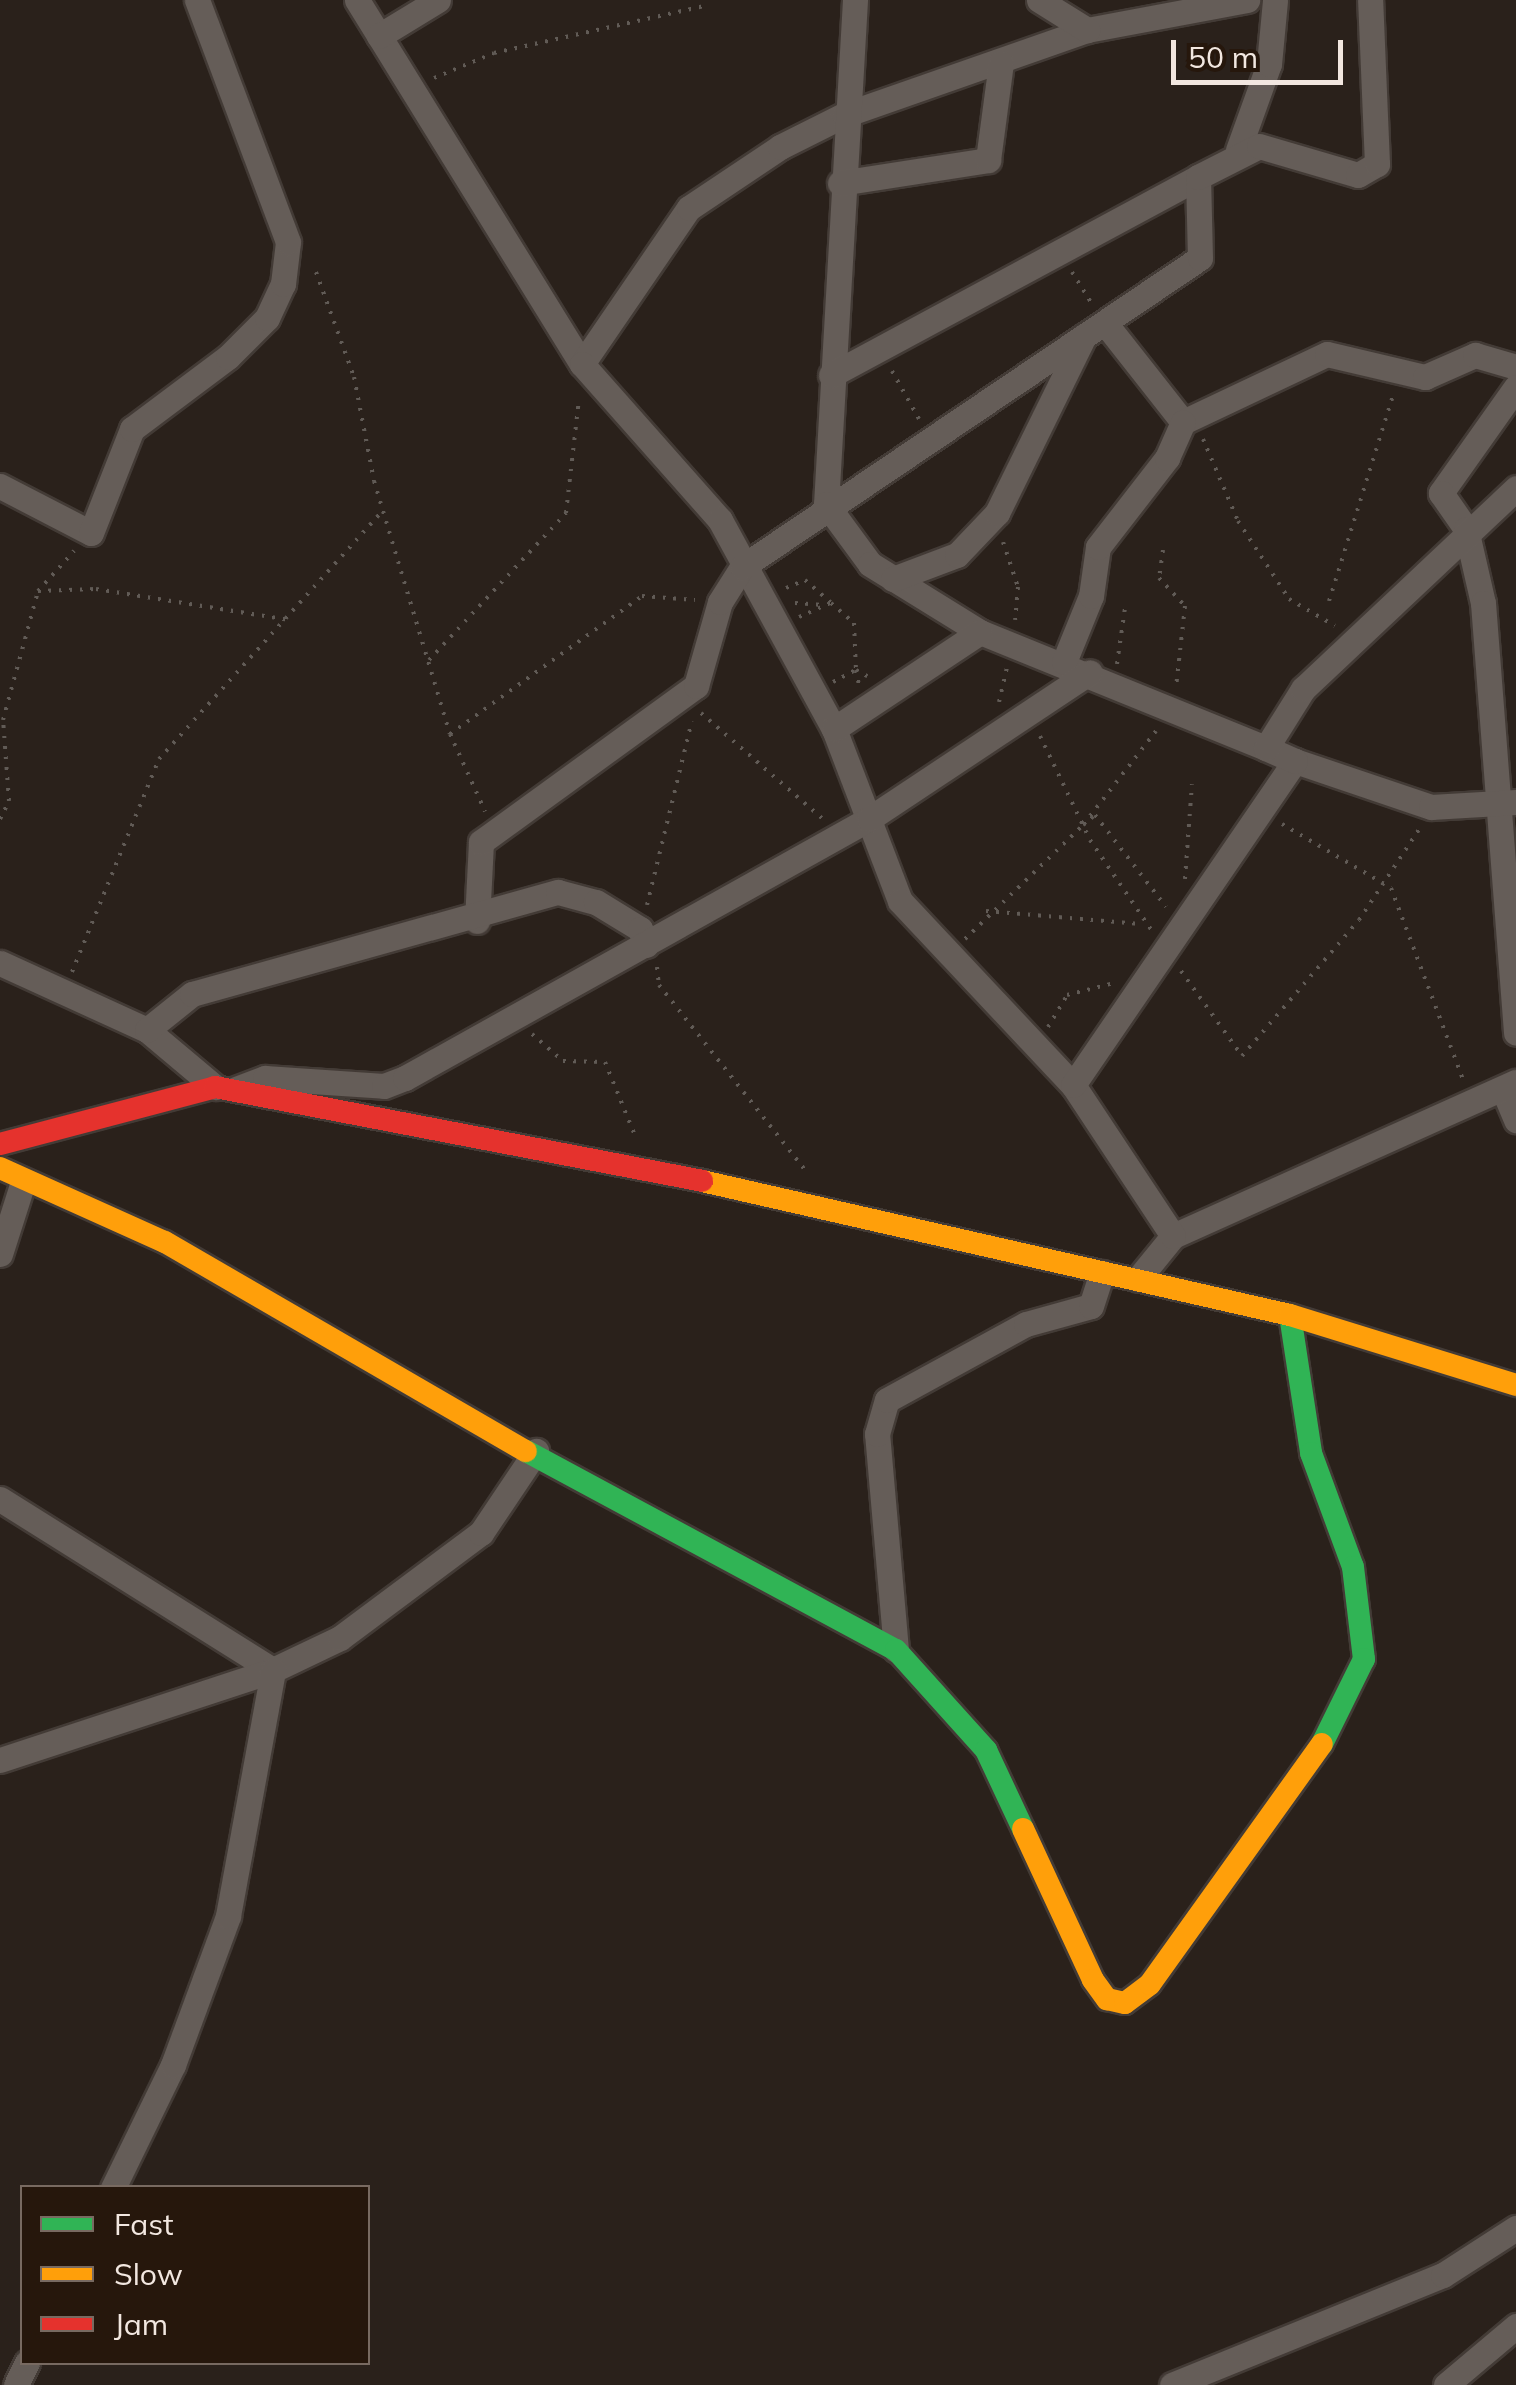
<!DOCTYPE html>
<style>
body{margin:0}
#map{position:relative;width:1516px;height:2385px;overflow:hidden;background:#2a211b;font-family:Mulish,sans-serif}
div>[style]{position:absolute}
.path>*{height:4px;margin-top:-2px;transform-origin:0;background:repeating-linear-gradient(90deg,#615b56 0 2.5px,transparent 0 10.5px)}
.roads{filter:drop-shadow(2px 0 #433b36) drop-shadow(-2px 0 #433b36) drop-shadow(0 2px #433b36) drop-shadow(0 -2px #433b36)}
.street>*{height:25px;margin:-12.5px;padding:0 12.5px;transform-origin:12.5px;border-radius:12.5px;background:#655d58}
.fast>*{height:22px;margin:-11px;padding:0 11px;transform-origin:11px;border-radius:11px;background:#30b455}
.slow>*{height:22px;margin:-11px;padding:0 11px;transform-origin:11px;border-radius:11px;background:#ff9f0a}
.jam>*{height:22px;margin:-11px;padding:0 11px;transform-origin:11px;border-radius:11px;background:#e5322d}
span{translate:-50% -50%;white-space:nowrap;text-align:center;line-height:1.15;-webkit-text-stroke:8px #26170c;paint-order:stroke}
.legend{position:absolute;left:20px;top:2185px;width:350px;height:180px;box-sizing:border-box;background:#26170c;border:2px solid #786a61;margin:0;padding:12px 18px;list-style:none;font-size:30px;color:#f2e7e0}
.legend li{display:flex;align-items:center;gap:20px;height:50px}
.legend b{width:50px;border:2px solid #786a61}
.scale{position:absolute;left:1171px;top:40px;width:172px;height:45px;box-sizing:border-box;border:5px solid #f2e7e0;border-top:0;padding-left:12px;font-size:30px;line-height:35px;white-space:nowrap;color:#f2e7e0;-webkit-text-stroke:8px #26170c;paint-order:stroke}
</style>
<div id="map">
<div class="path">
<div style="left:434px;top:78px;width:65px;rotate:-22.6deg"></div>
<div style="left:494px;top:53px;width:220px;rotate:-12.6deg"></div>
<div style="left:316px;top:272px;width:112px;rotate:70.1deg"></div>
<div style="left:354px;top:377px;width:106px;rotate:79.1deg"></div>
<div style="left:374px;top:481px;width:264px;rotate:73.3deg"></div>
<div style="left:450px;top:734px;width:85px;rotate:65.6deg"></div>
<div style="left:1072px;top:272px;width:36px;rotate:58deg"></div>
<div style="left:892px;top:371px;width:55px;rotate:60.6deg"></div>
<div style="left:1203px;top:439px;width:89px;rotate:66.9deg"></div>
<div style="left:1238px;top:521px;width:93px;rotate:56.8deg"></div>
<div style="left:1289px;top:599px;width:53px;rotate:30.4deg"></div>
<div style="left:1003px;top:542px;width:47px;rotate:71.6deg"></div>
<div style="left:1018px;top:587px;width:33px;rotate:95deg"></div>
<div style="left:1163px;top:550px;width:28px;rotate:98deg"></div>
<div style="left:1159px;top:578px;width:38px;rotate:47deg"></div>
<div style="left:1185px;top:606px;width:81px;rotate:96.3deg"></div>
<div style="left:786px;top:588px;width:21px;rotate:-23deg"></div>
<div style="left:805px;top:580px;width:35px;rotate:41deg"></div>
<div style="left:38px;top:591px;width:58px;rotate:-2deg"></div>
<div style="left:96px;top:589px;width:196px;rotate:9.1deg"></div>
<div style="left:1329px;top:601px;width:216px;rotate:-72.7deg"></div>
<div style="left:795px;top:603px;width:29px;rotate:4deg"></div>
<div style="left:799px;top:617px;width:35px;rotate:-24deg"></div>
<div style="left:831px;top:603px;width:30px;rotate:41deg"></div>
<div style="left:854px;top:623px;width:47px;rotate:87.6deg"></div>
<div style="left:856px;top:670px;width:13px;rotate:29deg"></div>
<div style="left:429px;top:660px;width:201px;rotate:-47deg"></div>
<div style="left:566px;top:513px;width:115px;rotate:-83.5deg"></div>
<div style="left:1117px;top:664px;width:57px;rotate:-81.9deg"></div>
<div style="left:833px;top:682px;width:26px;rotate:-28deg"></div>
<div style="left:856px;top:670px;width:15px;rotate:79deg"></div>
<div style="left:999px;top:702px;width:35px;rotate:-77deg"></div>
<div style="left:701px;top:713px;width:160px;rotate:41deg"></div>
<div style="left:1156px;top:731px;width:119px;rotate:127.8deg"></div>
<div style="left:1083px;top:825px;width:16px;rotate:-40deg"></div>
<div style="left:1095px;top:815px;width:116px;rotate:52.3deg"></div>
<div style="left:450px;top:734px;width:236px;rotate:-35.7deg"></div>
<div style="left:642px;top:596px;width:53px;rotate:4.3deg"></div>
<div style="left:1040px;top:736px;width:115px;rotate:64.3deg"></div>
<div style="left:1090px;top:840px;width:110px;rotate:55.7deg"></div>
<div style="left:0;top:819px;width:20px;rotate:-63deg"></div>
<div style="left:9px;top:801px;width:81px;rotate:-94.2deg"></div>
<div style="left:3px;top:720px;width:134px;rotate:-74.8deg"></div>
<div style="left:38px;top:591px;width:54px;rotate:-48deg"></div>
<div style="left:1282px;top:824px;width:126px;rotate:30.4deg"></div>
<div style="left:1391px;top:888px;width:205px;rotate:69.4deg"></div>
<div style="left:1185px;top:879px;width:95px;rotate:-85.8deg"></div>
<div style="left:647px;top:905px;width:189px;rotate:-76.3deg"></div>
<div style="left:986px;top:911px;width:155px;rotate:4.8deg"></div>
<div style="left:965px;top:939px;width:164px;rotate:-44deg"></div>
<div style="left:657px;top:967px;width:18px;rotate:84deg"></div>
<div style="left:659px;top:985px;width:236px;rotate:51.7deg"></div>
<div style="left:1181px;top:971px;width:105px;rotate:54.3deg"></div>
<div style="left:1242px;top:1056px;width:179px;rotate:-49.3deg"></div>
<div style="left:1359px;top:920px;width:110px;rotate:-56.5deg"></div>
<div style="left:72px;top:972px;width:230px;rotate:-67.8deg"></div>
<div style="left:159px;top:759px;width:335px;rotate:-48deg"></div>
<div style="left:1048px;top:1027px;width:37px;rotate:-59deg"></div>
<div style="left:1067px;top:995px;width:49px;rotate:-14.3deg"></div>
<div style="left:532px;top:1034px;width:41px;rotate:41.1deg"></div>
<div style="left:563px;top:1061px;width:42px;rotate:1.4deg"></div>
<div style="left:605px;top:1062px;width:82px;rotate:67.8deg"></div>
</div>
<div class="roads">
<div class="street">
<div style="left:357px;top:0;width:428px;rotate:58.3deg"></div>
<div style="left:582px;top:364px;width:189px;rotate:-55.6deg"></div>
<div style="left:689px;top:208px;width:110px;rotate:-33.8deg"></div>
<div style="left:780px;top:147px;width:72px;rotate:-26.6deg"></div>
<div style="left:844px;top:115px;width:257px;rotate:-19.3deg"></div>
<div style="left:1087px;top:30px;width:163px;rotate:-10.6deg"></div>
<div style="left:855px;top:0;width:505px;rotate:93.29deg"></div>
<div style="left:826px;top:504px;width:74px;rotate:53.7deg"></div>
<div style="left:870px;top:564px;width:129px;rotate:31.7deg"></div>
<div style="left:980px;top:632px;width:309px;rotate:22.1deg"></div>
<div style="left:1039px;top:0;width:57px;rotate:32deg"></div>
<div style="left:379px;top:36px;width:69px;rotate:-31.4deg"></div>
<div style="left:1238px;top:150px;width:91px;rotate:-70.2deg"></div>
<div style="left:1269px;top:64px;width:64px;rotate:-84.6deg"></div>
<div style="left:840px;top:183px;width:150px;rotate:-8.8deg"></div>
<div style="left:988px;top:160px;width:98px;rotate:-82.4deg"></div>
<div style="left:1105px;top:323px;width:126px;rotate:51.8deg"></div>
<div style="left:1183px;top:422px;width:159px;rotate:-25.3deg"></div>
<div style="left:1327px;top:354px;width:101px;rotate:13.2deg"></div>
<div style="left:1425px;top:377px;width:55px;rotate:-23.7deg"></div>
<div style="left:1475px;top:355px;width:43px;rotate:16.3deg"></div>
<div style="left:582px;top:364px;width:208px;rotate:48.5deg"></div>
<div style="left:720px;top:520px;width:238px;rotate:61.4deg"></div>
<div style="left:834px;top:729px;width:184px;rotate:69deg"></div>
<div style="left:900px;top:901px;width:253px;rotate:46.8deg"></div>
<div style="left:831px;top:375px;width:417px;rotate:-28.3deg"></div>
<div style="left:1516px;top:387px;width:130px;rotate:125.3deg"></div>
<div style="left:1441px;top:493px;width:44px;rotate:55.2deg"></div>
<div style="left:1466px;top:529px;width:76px;rotate:77.1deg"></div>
<div style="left:1483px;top:603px;width:431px;rotate:85.6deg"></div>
<div style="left:0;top:486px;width:102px;rotate:27.3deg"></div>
<div style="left:91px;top:533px;width:112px;rotate:-68.5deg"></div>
<div style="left:132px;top:429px;width:120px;rotate:-36.9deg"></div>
<div style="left:228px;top:357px;width:55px;rotate:-45deg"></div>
<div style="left:267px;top:318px;width:38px;rotate:-65deg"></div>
<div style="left:283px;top:284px;width:42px;rotate:-83.2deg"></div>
<div style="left:288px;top:242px;width:259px;rotate:-110.6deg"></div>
<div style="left:893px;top:579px;width:68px;rotate:-20.6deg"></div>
<div style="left:957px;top:555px;width:58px;rotate:-46.4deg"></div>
<div style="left:997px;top:513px;width:197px;rotate:-63.8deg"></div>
<div style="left:1064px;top:662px;width:71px;rotate:-67.8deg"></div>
<div style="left:1091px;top:596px;width:49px;rotate:-81.9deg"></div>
<div style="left:1098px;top:547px;width:113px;rotate:-52.2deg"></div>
<div style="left:1167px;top:458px;width:39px;rotate:-66deg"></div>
<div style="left:834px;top:729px;width:175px;rotate:-33.6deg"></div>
<div style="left:1295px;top:761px;width:144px;rotate:18.7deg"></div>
<div style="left:1431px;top:807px;width:85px;rotate:-3.4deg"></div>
<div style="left:477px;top:921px;width:79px;rotate:-87.1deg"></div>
<div style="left:481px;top:842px;width:266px;rotate:-36deg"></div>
<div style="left:696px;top:686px;width:87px;rotate:-74.1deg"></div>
<div style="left:720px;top:602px;width:41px;rotate:-57.8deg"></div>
<div style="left:742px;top:567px;width:552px;rotate:-34.01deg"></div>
<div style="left:1200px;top:258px;width:81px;rotate:-91.4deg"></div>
<div style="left:1198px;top:177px;width:68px;rotate:-26.9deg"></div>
<div style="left:1259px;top:146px;width:103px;rotate:16.3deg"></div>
<div style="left:1358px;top:175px;width:22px;rotate:-30deg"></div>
<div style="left:1377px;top:164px;width:164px;rotate:-92.4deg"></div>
<div style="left:0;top:963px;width:162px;rotate:24.5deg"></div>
<div style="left:147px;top:1030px;width:89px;rotate:40deg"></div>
<div style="left:147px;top:1030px;width:58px;rotate:-38.7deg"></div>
<div style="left:192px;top:994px;width:380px;rotate:-15.6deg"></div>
<div style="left:558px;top:892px;width:39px;rotate:15deg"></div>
<div style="left:596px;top:902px;width:52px;rotate:31.5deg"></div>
<div style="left:640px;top:929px;width:17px;rotate:69deg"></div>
<div style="left:236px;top:1089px;width:31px;rotate:-21deg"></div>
<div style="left:265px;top:1078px;width:119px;rotate:3.8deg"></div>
<div style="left:384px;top:1086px;width:22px;rotate:-21deg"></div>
<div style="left:405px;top:1078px;width:531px;rotate:-29.17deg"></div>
<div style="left:869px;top:819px;width:265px;rotate:-33.6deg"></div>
<div style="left:1503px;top:1089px;width:34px;rotate:67deg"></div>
<div style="left:1173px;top:1236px;width:376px;rotate:-24.2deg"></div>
<div style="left:0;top:1254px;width:72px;rotate:-72.3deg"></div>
<div style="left:1138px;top:1279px;width:55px;rotate:-50.9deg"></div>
<div style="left:1173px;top:1236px;width:181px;rotate:-123.5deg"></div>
<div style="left:1073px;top:1085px;width:393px;rotate:-55.6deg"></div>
<div style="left:1295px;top:761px;width:32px;rotate:-156deg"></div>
<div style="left:1266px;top:748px;width:70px;rotate:-57.9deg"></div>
<div style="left:1303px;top:689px;width:293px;rotate:-43.3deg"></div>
<div style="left:0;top:1499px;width:322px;rotate:32.1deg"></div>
<div style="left:896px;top:1650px;width:217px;rotate:-95deg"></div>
<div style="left:877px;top:1434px;width:35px;rotate:-74deg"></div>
<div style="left:887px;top:1400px;width:158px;rotate:-28.7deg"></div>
<div style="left:1026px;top:1324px;width:67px;rotate:-15.5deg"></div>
<div style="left:1091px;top:1306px;width:35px;rotate:-72deg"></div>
<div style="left:0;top:1760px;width:287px;rotate:-18.2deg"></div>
<div style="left:273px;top:1670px;width:74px;rotate:-25.5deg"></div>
<div style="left:340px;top:1638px;width:176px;rotate:-36.7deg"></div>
<div style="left:481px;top:1533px;width:99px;rotate:-56.1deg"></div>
<div style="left:113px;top:2188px;width:137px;rotate:-64deg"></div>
<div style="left:173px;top:2065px;width:159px;rotate:-69.7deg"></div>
<div style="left:228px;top:1916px;width:250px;rotate:-79.6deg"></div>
<div style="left:16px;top:2385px;width:25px;rotate:-64deg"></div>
<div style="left:1172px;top:2385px;width:292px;rotate:-22.1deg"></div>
<div style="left:1443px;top:2275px;width:87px;rotate:-32.8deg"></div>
<div style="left:1446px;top:2385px;width:92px;rotate:-40.1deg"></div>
</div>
<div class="fast">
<div style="left:1290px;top:1315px;width:140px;rotate:81.3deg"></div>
<div style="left:1311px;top:1453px;width:121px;rotate:69.8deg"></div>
<div style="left:1353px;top:1567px;width:93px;rotate:83.2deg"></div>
<div style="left:1364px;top:1659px;width:95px;rotate:116.3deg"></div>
<div style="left:526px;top:1451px;width:420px;rotate:28.3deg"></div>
<div style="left:896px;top:1650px;width:135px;rotate:48deg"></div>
<div style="left:986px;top:1750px;width:87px;rotate:64.9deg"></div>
</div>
<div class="slow">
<div style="left:0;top:1168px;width:181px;rotate:24.2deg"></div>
<div style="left:165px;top:1242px;width:417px;rotate:30.1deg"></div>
<div style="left:702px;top:1181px;width:603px;rotate:12.84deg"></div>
<div style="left:1290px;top:1315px;width:237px;rotate:17.2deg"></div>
<div style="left:1023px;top:1829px;width:166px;rotate:65.1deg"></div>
<div style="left:1093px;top:1980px;width:24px;rotate:54deg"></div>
<div style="left:1107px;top:1999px;width:18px;rotate:13deg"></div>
<div style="left:1125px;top:2003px;width:31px;rotate:-37deg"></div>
<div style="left:1150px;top:1984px;width:295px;rotate:-54.4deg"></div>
</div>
<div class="jam">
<div style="left:0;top:1144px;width:222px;rotate:-14.8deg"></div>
<div style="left:215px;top:1087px;width:496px;rotate:10.9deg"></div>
</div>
</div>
<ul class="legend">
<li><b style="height:12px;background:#30b455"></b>Fast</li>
<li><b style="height:12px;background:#ff9f0a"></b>Slow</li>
<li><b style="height:12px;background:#e5322d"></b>Jam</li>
</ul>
<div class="scale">50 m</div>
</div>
